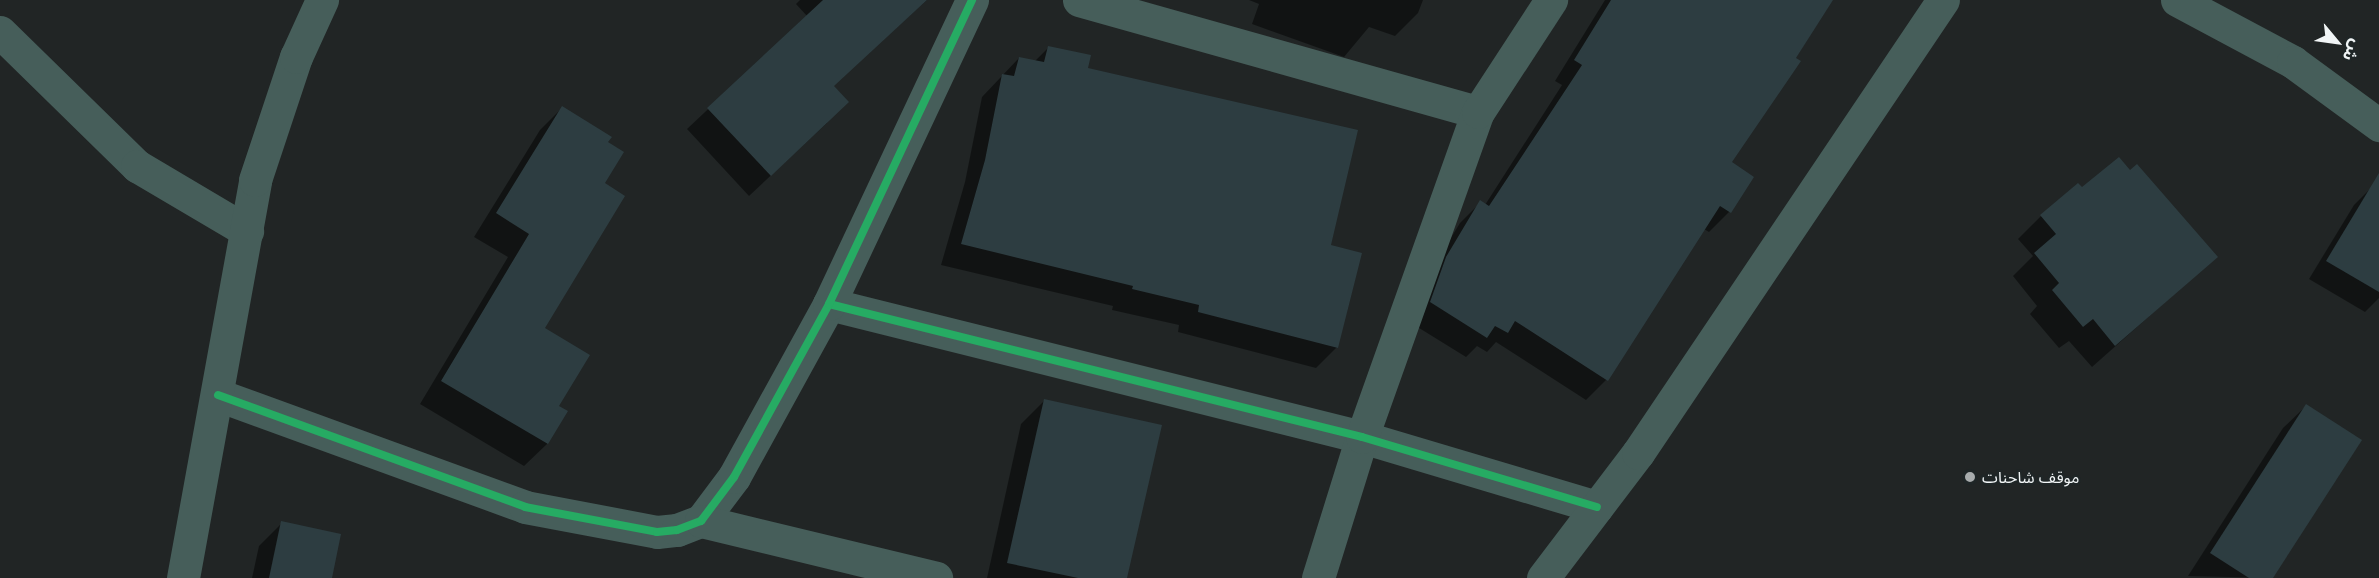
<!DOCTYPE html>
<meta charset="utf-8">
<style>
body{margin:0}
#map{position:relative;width:2379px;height:578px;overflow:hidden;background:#212525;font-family:"Open Sans","Noto Sans Arabic",sans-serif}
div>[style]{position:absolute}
.shadow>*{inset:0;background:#0007}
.building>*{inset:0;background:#2d3d41}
.minor>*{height:33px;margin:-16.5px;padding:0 16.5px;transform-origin:16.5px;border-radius:16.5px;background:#465e5a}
.cycleway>*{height:8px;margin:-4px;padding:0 4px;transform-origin:4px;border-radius:4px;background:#26ab63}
.dots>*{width:16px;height:16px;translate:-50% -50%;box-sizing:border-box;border:3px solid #1f2627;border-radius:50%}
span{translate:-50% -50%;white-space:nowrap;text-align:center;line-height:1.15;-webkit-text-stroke:4.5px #1f2627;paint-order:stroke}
.poi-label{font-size:16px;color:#f1f5f6}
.left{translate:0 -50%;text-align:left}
.north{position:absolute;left:2307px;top:12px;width:60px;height:60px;-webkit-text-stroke:4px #1f2627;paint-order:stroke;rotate:119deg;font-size:16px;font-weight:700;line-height:24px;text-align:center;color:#f1f5f6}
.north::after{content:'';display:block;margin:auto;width:21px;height:27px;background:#f1f5f6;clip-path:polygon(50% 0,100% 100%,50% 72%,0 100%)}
</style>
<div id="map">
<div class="shadow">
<div style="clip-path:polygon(800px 0,927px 0,832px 86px,827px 123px,749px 196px,687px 129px,807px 16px,796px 4px)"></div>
<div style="clip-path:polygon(1249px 0,1423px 0,1418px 13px,1395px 36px,1369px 27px,1344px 57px,1252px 24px,1259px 4px)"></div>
<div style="clip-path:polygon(1605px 0,1832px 0,1730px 163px,1729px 212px,1709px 232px,1704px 229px,1606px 380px,1586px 400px,1496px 342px,1487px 352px,1477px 346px,1466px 357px,1411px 323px,1426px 279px,1460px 223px,1481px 202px,1485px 205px,1562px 85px,1555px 81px)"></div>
<div style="clip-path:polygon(1048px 48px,1086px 69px,1329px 247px,1337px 347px,1316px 368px,1178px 332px,1179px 325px,1112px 310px,1113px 306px,941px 265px,965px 182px,982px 97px,1019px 58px,1034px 62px)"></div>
<div style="clip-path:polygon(562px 108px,606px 143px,603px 184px,543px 329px,557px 406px,566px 412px,547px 444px,524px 466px,420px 404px,508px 257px,474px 237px,540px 130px)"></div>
<div style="clip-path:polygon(2372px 187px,2379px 192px,2379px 298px,2365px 312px,2309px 279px,2354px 205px)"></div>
<div style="clip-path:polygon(2041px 216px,2216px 257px,2092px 367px,2069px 341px,2059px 348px,2030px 314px,2037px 306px,2013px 276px,2033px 256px,2018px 239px)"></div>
<div style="clip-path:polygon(1044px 401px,1126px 578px,987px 578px,1021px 424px)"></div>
<div style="clip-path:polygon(2306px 406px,2271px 578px,2188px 576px,2283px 428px)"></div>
<div style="clip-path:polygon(282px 523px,330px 578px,252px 578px,259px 546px)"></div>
</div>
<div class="building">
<div style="clip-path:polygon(823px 0,927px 0,834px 86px,849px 102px,771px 176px,707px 108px)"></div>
<div style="clip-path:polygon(1611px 0,1833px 0,1796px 58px,1801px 61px,1732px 162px,1754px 177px,1731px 213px,1720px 206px,1608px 381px,1515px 321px,1508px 333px,1495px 326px,1487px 338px,1430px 302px,1446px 257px,1480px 200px,1489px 206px,1582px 65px,1574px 60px)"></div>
<div style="clip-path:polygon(1048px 46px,1091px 55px,1088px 68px,1358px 130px,1331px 245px,1362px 253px,1338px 348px,1198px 312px,1199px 305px,1132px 289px,1133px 286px,961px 244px,985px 160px,1002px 74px,1014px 76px,1019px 57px,1044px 62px)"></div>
<div style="clip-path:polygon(562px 106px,612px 137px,608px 142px,624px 152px,605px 183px,625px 196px,545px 328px,590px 355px,559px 406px,568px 411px,548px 444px,441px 381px,529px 234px,496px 213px)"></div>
<div style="clip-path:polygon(2119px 157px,2130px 170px,2137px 164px,2218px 257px,2115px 346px,2093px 319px,2083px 327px,2052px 290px,2059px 283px,2034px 253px,2056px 234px,2040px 215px,2078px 183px,2082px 187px)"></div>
<div style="clip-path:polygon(2379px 173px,2379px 292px,2326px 261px)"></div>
<div style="clip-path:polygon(1044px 399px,1162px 425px,1127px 578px,1078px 578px,1007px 563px)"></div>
<div style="clip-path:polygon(2306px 404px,2362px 440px,2273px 578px,2249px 578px,2210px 553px)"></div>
<div style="clip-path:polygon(281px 521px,341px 534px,332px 578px,269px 578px)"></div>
</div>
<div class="minor">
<div style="left:1079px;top:0;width:414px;rotate:15.7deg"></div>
<div style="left:2177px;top:0;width:132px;rotate:28.1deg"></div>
<div style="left:2293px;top:62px;width:107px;rotate:36.2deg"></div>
<div style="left:0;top:32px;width:192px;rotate:44.4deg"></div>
<div style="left:137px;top:166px;width:128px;rotate:30.6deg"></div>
<div style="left:829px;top:304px;width:549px;rotate:14.01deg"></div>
<div style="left:1362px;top:437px;width:245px;rotate:16.6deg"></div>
<div style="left:218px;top:395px;width:327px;rotate:20deg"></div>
<div style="left:525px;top:507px;width:134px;rotate:10.7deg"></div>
<div style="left:657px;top:532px;width:20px;rotate:-6deg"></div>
<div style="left:677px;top:530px;width:26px;rotate:-21deg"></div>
<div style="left:701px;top:521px;width:55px;rotate:-53.1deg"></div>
<div style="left:734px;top:477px;width:197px;rotate:-61.2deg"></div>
<div style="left:829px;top:304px;width:336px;rotate:-64.8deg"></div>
<div style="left:701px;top:521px;width:242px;rotate:13.6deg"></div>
<div style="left:183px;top:578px;width:404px;rotate:-79.7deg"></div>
<div style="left:255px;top:180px;width:130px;rotate:-71.6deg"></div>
<div style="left:296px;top:57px;width:63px;rotate:-65.5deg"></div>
<div style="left:1318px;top:578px;width:148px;rotate:-72.7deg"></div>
<div style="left:1362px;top:437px;width:345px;rotate:-70.4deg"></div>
<div style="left:1478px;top:112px;width:134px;rotate:-56.9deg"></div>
<div style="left:1543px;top:578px;width:157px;rotate:-52.8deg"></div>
<div style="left:1638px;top:453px;width:546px;rotate:-56.05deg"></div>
</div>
<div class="cycleway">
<div style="left:829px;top:304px;width:549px;rotate:14.01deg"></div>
<div style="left:1362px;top:437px;width:245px;rotate:16.6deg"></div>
<div style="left:218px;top:395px;width:327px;rotate:20deg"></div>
<div style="left:525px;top:507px;width:134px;rotate:10.7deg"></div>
<div style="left:657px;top:532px;width:20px;rotate:-6deg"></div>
<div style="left:677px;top:530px;width:26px;rotate:-21deg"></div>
<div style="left:701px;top:521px;width:55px;rotate:-53.1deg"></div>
<div style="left:734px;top:477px;width:197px;rotate:-61.2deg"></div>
<div style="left:829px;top:304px;width:336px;rotate:-64.8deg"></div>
</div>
<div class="dots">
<div style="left:1970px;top:477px;background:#a8acad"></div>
</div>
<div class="poi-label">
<span class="left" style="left:1982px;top:477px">موقف شاحنات</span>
</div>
<div class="north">ش</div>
</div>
